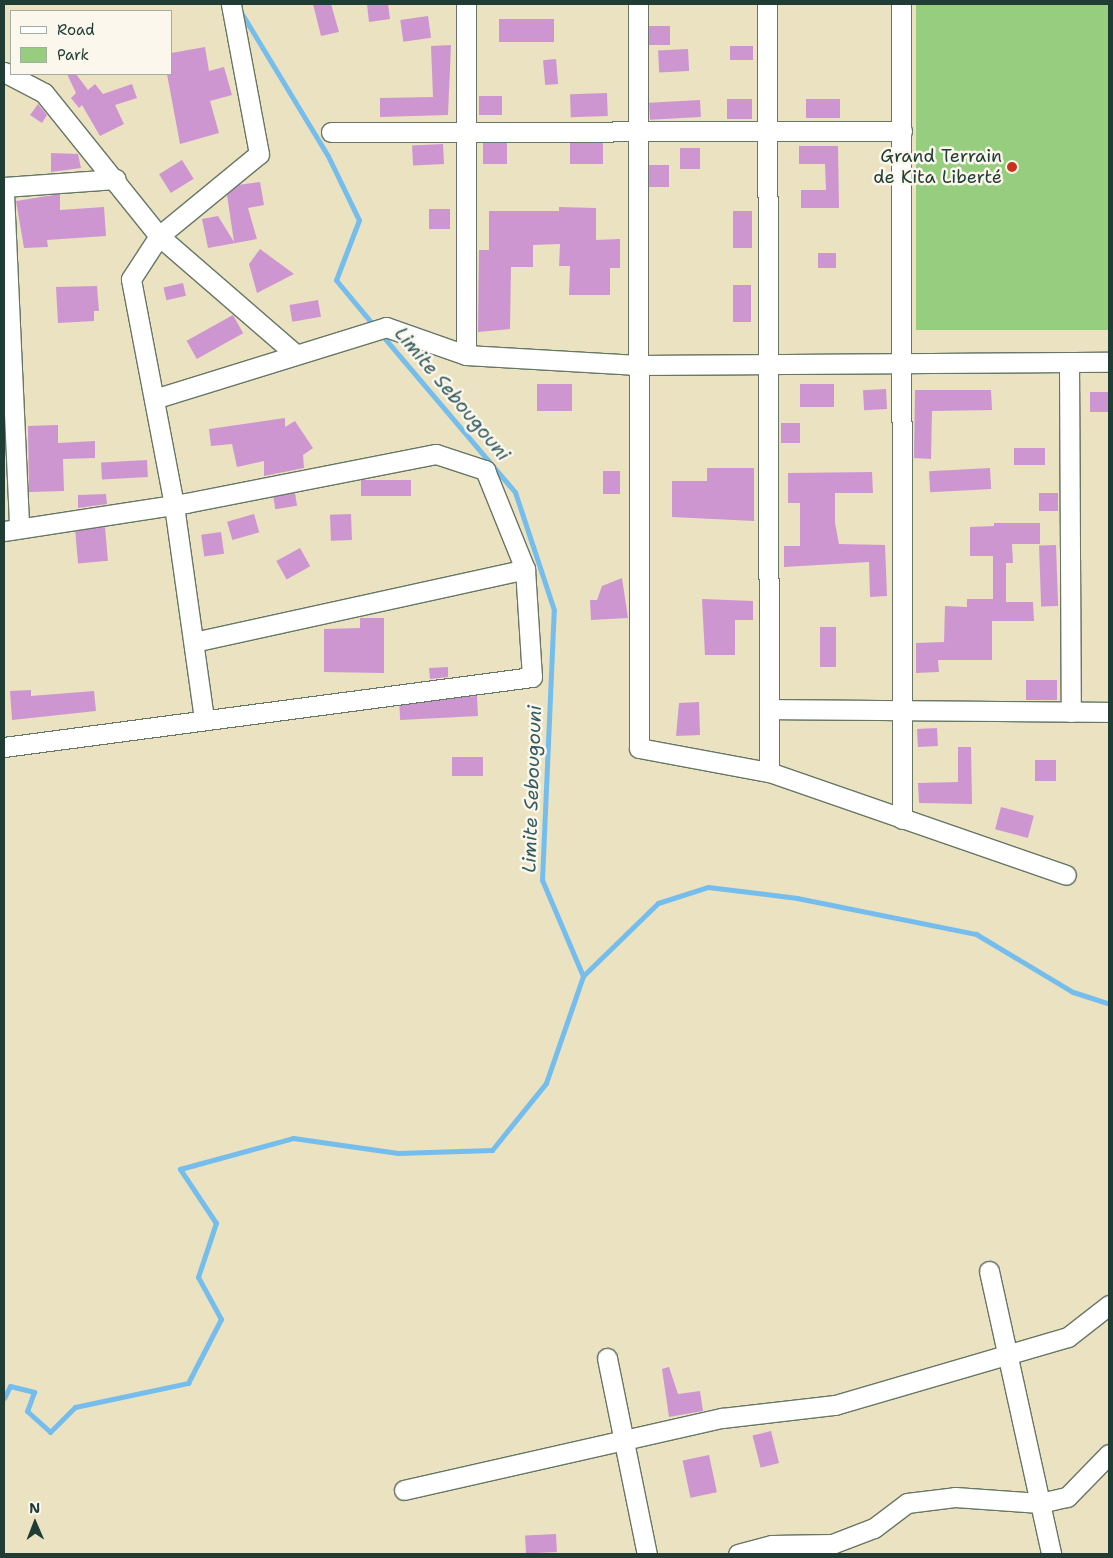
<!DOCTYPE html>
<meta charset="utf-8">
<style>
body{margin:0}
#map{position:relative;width:1113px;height:1558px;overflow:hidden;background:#eae2c0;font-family:"Shantell Sans",sans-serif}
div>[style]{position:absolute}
.green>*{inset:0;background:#97cd7f;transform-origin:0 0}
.stream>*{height:5px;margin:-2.5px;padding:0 2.5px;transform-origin:2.5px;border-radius:2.5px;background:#74bdec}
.building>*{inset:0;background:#ce96d1;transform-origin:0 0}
.roads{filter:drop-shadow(1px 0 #667765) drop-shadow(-1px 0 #667765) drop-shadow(0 1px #667765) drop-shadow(0 -1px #667765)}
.minor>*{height:19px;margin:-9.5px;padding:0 9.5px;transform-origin:9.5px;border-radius:9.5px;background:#fff}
.dots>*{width:14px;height:14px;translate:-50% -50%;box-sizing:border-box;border:2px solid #fbf7ec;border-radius:50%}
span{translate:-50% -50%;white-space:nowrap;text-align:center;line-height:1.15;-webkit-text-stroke:5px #fbf7ec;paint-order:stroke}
.poi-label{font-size:18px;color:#1f3d34}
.right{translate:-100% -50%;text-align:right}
.water-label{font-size:19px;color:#345d62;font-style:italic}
.frame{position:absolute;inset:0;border:5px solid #1f3d34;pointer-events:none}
.legend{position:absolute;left:10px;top:10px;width:162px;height:65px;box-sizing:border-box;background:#fbf7ec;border:1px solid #a3ada2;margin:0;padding:6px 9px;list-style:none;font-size:15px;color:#1f3d34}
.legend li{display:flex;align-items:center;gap:10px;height:25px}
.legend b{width:25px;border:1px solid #a3ada2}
.north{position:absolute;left:10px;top:1498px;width:50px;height:50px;-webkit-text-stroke:4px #fbf7ec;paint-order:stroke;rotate:359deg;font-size:14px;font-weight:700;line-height:20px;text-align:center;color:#1f3d34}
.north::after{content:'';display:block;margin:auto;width:18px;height:22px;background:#1f3d34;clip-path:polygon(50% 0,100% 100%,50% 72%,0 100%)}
</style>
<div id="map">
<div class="green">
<div style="left:916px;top:4px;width:193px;height:326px"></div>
</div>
<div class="stream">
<div style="left:242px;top:14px;width:166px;rotate:58.8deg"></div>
<div style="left:328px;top:156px;width:71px;rotate:64.2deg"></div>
<div style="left:359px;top:220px;width:64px;rotate:111deg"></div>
<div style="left:336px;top:280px;width:61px;rotate:50.3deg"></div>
<div style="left:583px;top:976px;width:105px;rotate:-44.2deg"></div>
<div style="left:658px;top:903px;width:52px;rotate:-17.7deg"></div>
<div style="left:708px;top:887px;width:90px;rotate:7deg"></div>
<div style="left:797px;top:898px;width:183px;rotate:11.4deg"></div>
<div style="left:976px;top:934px;width:113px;rotate:30.9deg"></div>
<div style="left:1073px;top:992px;width:38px;rotate:18deg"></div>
<div style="left:4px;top:1398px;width:13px;rotate:-63deg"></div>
<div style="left:10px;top:1386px;width:25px;rotate:14deg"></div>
<div style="left:34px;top:1392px;width:20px;rotate:110deg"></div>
<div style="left:27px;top:1411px;width:31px;rotate:42deg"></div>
<div style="left:50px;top:1432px;width:35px;rotate:-45deg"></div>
<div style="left:75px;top:1407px;width:116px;rotate:-12deg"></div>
<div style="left:188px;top:1383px;width:72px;rotate:-62.7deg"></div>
<div style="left:221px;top:1319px;width:48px;rotate:-118.7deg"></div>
<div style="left:198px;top:1277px;width:57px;rotate:-71.6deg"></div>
<div style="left:216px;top:1223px;width:65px;rotate:-123.7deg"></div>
<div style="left:180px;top:1169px;width:117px;rotate:-15.3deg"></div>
<div style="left:293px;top:1138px;width:106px;rotate:8.1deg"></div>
<div style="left:398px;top:1153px;width:94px;rotate:-1.8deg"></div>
<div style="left:492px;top:1150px;width:86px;rotate:-51.1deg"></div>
<div style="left:546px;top:1083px;width:113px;rotate:-70.9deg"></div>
<div style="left:583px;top:976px;width:104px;rotate:-113.1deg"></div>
<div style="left:542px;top:880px;width:270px;rotate:-87.5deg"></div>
<div style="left:554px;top:610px;width:124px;rotate:-108.3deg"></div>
<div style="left:515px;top:492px;width:207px;rotate:-130.3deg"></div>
</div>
<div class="building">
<div style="clip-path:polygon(313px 4px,331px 4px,339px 32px,321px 36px)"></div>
<div style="clip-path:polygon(367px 4px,388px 4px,390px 19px,369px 22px)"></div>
<div style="left:428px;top:16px;width:22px;height:28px;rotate:82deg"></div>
<div style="left:499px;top:19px;width:55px;height:23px"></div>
<div style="left:670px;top:26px;width:19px;height:21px;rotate:90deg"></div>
<div style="clip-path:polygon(451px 45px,448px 115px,380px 117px,380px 98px,433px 97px,431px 46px)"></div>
<div style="left:730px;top:46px;width:23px;height:14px"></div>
<div style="clip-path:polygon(205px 47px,209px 71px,224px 67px,232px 95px,210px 101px,219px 133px,180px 144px,167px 74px,171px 74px,171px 53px)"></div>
<div style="left:688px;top:49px;width:22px;height:30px;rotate:87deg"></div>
<div style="left:556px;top:59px;width:25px;height:13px;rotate:85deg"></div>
<div style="clip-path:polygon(67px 74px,76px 74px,88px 90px,95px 84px,103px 94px,132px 84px,137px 98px,115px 105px,124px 124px,100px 136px,82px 105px,79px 108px,71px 98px,76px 93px)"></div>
<div style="left:607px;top:93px;width:23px;height:37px;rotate:88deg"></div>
<div style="left:479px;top:96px;width:23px;height:19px"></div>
<div style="left:727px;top:99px;width:25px;height:20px"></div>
<div style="left:806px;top:99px;width:34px;height:19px"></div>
<div style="left:700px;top:100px;width:17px;height:51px;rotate:87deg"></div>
<div style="clip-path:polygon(38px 104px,47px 115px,42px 123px,30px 115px)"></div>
<div style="left:507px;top:143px;width:21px;height:24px;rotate:90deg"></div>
<div style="left:603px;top:143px;width:21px;height:33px;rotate:90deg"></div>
<div style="left:443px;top:144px;width:20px;height:31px;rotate:87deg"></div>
<div style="clip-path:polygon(799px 146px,838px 146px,839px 208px,801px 208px,801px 190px,826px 190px,825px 164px,799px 164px)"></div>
<div style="left:680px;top:148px;width:20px;height:21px"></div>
<div style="clip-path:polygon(51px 153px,78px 154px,81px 168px,51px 172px)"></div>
<div style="left:182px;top:160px;width:22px;height:27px;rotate:58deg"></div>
<div style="left:669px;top:165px;width:22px;height:20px;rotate:90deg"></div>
<div style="clip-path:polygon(260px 182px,264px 205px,248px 208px,257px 239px,208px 248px,202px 219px,218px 216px,234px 242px,227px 195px,238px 185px)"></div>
<div style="clip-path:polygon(60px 194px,60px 210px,104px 207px,106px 236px,47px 240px,48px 247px,24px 248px,16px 201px)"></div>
<div style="clip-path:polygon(559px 207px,596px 208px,596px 240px,620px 239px,620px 268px,610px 268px,610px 295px,569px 295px,570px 266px,559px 266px,560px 244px,533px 245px,533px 267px,511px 267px,510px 329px,478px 332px,479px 250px,489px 250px,489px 211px,559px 211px)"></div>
<div style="left:450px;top:209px;width:20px;height:21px;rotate:90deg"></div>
<div style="left:733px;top:211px;width:19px;height:37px"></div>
<div style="clip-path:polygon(260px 249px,294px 274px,257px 293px,249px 264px)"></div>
<div style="left:818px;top:253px;width:18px;height:15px"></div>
<div style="left:183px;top:283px;width:13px;height:20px;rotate:77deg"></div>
<div style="left:733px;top:285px;width:18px;height:37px"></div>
<div style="clip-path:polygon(97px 286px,99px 311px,94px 311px,94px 321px,58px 323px,56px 287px)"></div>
<div style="left:318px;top:300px;width:17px;height:29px;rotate:80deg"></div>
<div style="left:233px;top:315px;width:21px;height:53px;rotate:61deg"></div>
<div style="left:572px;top:384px;width:27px;height:35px;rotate:90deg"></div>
<div style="left:800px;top:384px;width:34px;height:23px"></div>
<div style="left:886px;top:389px;width:20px;height:23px;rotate:87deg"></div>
<div style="clip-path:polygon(915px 390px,991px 390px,992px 410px,932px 411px,931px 459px,914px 458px)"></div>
<div style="left:1090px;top:392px;width:19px;height:20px"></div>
<div style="clip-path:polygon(285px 418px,285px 427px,295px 421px,313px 448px,303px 455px,304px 468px,264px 476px,264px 461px,237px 467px,232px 444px,211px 446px,209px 429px)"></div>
<div style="left:781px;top:423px;width:19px;height:20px"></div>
<div style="clip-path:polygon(58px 425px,58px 443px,95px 441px,95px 458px,63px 459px,64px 491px,29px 492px,28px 426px)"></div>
<div style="left:1014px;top:448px;width:31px;height:17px"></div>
<div style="left:147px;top:460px;width:17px;height:46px;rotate:87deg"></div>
<div style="clip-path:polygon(707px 468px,754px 468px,754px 521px,672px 517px,672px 481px,707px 481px)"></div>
<div style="left:990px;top:468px;width:21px;height:61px;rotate:87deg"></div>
<div style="left:603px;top:471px;width:17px;height:23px"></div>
<div style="clip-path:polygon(872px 472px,873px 493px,835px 493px,835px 523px,839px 544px,885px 545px,887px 596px,870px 597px,869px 562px,784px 567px,784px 546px,800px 546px,800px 503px,788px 503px,788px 473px)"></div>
<div style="left:361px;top:480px;width:50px;height:16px"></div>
<div style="left:295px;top:493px;width:13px;height:22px;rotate:81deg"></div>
<div style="left:1039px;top:493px;width:19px;height:18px"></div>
<div style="clip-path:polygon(106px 494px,107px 504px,78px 508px,78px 495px)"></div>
<div style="left:254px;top:514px;width:19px;height:28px;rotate:74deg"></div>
<div style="left:351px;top:514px;width:26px;height:21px;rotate:88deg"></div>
<div style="clip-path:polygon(994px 523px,1040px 523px,1040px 544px,1012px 544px,1013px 563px,1006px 563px,1006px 602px,1033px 602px,1034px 621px,992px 621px,992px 660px,938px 660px,939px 672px,916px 673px,916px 643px,944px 642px,945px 606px,967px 607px,967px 599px,993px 599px,993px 556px,970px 556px,970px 527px,994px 526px)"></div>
<div style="left:105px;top:527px;width:34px;height:30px;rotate:85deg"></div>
<div style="left:221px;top:532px;width:22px;height:20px;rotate:82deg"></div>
<div style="left:1056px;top:545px;width:61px;height:17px;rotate:88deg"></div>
<div style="left:300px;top:548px;width:21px;height:27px;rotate:61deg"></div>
<div style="clip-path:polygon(622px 578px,628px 618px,591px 620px,590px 600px,597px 600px,602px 586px)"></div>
<div style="clip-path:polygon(702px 599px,753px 601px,753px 620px,735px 620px,735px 655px,705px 655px)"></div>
<div style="clip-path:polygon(360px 618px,384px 618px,384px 673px,324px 672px,324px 629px,360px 628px)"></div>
<div style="left:820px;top:627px;width:16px;height:40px"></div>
<div style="clip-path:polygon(448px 667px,448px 677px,430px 679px,429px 668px)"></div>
<div style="left:1026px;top:680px;width:31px;height:20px"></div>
<div style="clip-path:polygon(31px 690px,31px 696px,94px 691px,96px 711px,12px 720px,10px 691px)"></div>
<div style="left:477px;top:696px;width:20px;height:78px;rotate:87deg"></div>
<div style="clip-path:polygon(699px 702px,700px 735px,676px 736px,679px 703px)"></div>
<div style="left:937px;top:728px;width:18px;height:20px;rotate:87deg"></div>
<div style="clip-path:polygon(958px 747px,971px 747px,972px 804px,919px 803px,918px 783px,958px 782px)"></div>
<div style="left:483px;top:757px;width:19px;height:31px;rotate:90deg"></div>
<div style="left:1035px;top:760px;width:21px;height:21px"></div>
<div style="left:1001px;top:807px;width:34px;height:23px;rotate:15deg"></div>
<div style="clip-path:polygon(669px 1367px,678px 1394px,700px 1391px,703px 1411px,669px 1417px,662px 1369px)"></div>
<div style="left:771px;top:1431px;width:33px;height:19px;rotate:76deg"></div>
<div style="left:709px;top:1455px;width:38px;height:27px;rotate:78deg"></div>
<div style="left:556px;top:1534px;width:18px;height:31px;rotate:87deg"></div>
</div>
<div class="roads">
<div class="minor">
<div style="left:466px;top:4px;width:351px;rotate:90deg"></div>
<div style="left:638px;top:4px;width:744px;rotate:89.92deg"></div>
<div style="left:639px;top:748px;width:132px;rotate:10.5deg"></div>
<div style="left:769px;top:772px;width:314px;rotate:19.1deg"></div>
<div style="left:767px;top:4px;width:768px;rotate:89.85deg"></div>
<div style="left:901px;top:4px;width:815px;rotate:89.93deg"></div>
<div style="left:4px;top:72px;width:45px;rotate:27.7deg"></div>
<div style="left:44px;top:93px;width:184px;rotate:51.2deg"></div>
<div style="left:159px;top:236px;width:177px;rotate:40.9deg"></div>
<div style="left:331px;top:132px;width:571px;rotate:-0.1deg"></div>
<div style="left:4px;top:187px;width:112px;rotate:-4.1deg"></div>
<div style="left:4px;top:193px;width:335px;rotate:87.4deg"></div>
<div style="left:1069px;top:362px;width:350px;rotate:89.7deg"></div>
<div style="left:154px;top:399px;width:243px;rotate:-17.2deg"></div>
<div style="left:386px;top:327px;width:85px;rotate:19.3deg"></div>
<div style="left:466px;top:355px;width:172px;rotate:3.3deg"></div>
<div style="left:638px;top:365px;width:471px;rotate:-0.4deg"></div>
<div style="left:4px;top:531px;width:184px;rotate:-8.7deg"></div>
<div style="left:186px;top:503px;width:255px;rotate:-11.1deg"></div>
<div style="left:436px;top:454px;width:52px;rotate:18.1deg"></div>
<div style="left:485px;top:470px;width:107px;rotate:68deg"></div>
<div style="left:525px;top:569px;width:108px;rotate:86.3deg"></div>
<div style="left:532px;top:677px;width:533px;rotate:172.45deg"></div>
<div style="left:194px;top:642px;width:339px;rotate:-12.4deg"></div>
<div style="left:769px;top:709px;width:340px;rotate:0.5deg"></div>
<div style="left:204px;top:719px;width:216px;rotate:-98deg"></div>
<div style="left:174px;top:505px;width:230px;rotate:-100.8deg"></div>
<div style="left:131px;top:279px;width:51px;rotate:-56.9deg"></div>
<div style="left:159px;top:236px;width:129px;rotate:-39.4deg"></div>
<div style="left:259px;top:154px;width:153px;rotate:-100.6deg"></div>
<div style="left:989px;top:1271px;width:290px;rotate:77.6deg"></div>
<div style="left:607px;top:1358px;width:200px;rotate:78.5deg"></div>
<div style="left:404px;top:1490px;width:326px;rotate:-12.8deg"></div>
<div style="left:722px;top:1418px;width:114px;rotate:-6.6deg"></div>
<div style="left:835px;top:1405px;width:243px;rotate:-16.3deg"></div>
<div style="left:1068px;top:1337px;width:52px;rotate:-38deg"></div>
<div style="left:738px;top:1554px;width:35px;rotate:-15deg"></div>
<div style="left:772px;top:1545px;width:60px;rotate:-1deg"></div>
<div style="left:832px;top:1544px;width:45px;rotate:-20.9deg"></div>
<div style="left:874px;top:1528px;width:41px;rotate:-37.1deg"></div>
<div style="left:907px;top:1503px;width:48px;rotate:-7.1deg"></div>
<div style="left:955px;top:1497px;width:85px;rotate:4deg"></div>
<div style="left:1040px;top:1503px;width:28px;rotate:-13deg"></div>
<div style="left:1067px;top:1497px;width:60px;rotate:-45.7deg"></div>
</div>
</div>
<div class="dots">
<div style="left:1012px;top:167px;background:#c8321e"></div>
</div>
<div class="poi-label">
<span class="right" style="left:1002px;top:167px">Grand Terrain<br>de Kita Liberté</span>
</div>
<div class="water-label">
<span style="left:452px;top:394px;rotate:50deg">Limite Sebougouni</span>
<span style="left:532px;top:789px;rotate:-88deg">Limite Sebougouni</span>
</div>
<div class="frame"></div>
<ul class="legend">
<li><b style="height:6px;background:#fff"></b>Road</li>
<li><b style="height:14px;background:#97cd7f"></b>Park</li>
</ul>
<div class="north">N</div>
</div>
